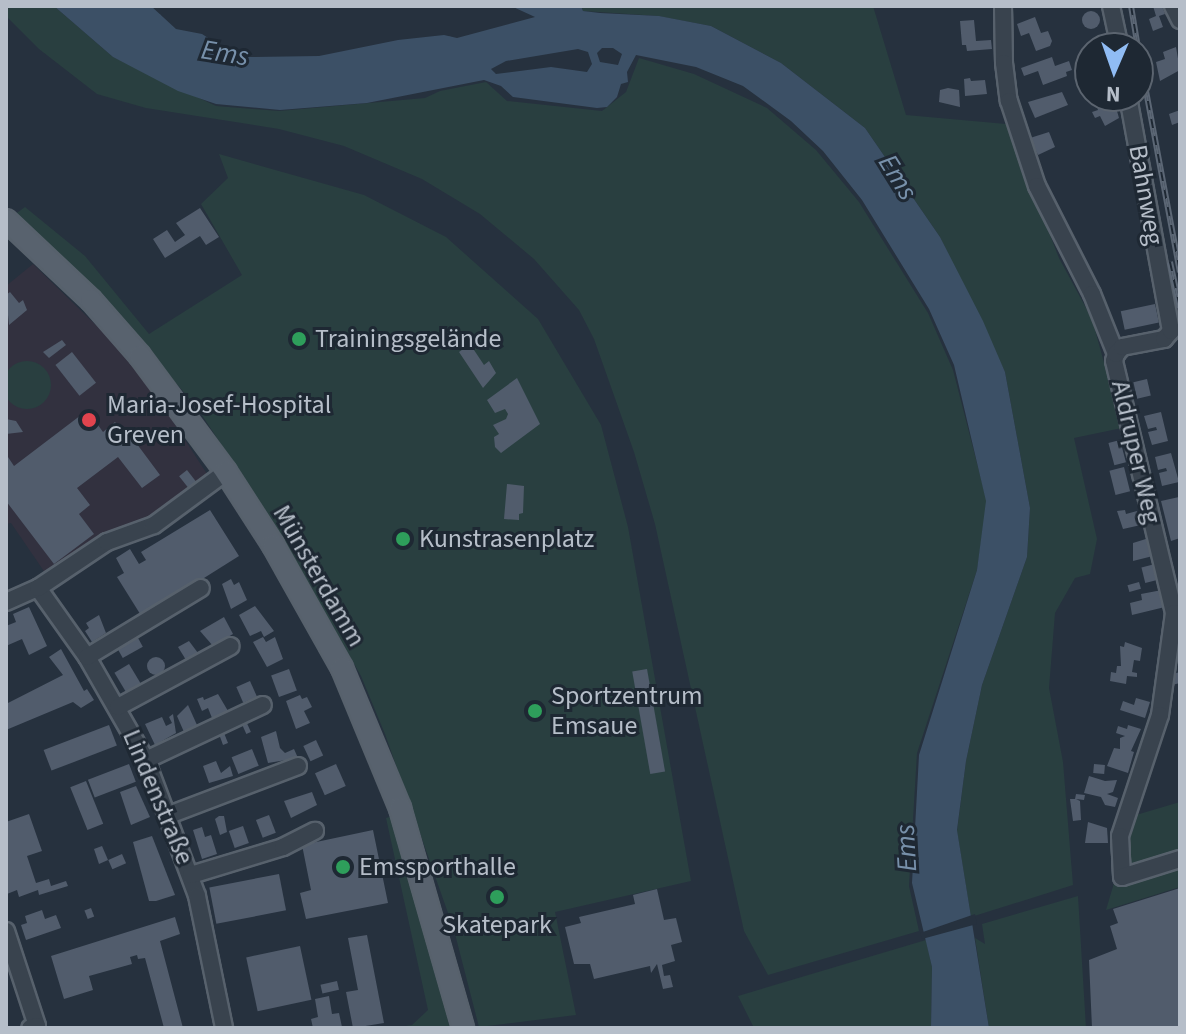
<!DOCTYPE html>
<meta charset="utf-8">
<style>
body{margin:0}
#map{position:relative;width:1186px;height:1034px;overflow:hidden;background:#26313e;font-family:"Source Sans 3",sans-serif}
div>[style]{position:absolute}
.medical>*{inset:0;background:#32313f}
.green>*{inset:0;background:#293f40}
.round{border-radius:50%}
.water>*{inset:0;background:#3c5066}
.pier>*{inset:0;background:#26313e}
.building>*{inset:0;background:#515c6c;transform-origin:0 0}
.roads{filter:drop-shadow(2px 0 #57616c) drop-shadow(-2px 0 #57616c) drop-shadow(0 2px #57616c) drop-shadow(0 -2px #57616c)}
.minor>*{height:16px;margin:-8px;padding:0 8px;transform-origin:8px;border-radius:8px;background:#39434e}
.major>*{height:20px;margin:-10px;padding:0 10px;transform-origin:10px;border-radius:10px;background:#58626e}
.rail>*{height:6px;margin-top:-3px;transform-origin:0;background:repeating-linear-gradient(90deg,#1e2833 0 9px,#5c6775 0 18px);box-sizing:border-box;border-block:2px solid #5c6775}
.dots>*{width:22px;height:22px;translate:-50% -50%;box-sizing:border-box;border:4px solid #1e2833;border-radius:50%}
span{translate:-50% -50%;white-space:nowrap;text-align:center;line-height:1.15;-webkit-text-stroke:6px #1e2833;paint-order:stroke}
.street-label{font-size:26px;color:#b6bec9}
.poi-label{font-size:26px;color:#b6bec9}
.left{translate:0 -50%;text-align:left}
.water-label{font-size:28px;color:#7790aa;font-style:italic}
.frame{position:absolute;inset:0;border:8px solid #b6bec9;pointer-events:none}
.north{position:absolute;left:1074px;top:32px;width:80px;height:80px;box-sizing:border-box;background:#1e2833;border:2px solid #5b646f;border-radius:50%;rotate:182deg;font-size:22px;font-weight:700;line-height:32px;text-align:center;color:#b6bec9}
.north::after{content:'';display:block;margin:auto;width:28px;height:36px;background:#90bcf4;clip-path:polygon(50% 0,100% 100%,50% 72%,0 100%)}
</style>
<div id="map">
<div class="medical">
<div style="clip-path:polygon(33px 264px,135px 363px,209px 477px,154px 519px,50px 580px,11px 523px,6px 524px,6px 286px)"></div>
</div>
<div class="green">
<div style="clip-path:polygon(6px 6px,54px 6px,113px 57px,216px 106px,279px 111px,425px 98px,440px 91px,486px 82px,507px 101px,602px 111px,626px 92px,639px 58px,694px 74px,767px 108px,816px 150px,859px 202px,928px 313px,953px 370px,987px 502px,977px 570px,917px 753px,909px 886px,919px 931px,768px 975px,744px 931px,655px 524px,634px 452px,594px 339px,579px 310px,534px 259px,480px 214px,422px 179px,344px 146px,279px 129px,146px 108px,97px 94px,39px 49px,6px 16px)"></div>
<div style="clip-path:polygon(581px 6px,873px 6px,906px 115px,1006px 124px,1059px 258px,1092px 319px,1122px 428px,1074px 438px,1097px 539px,1090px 574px,1075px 578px,1055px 613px,1049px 688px,1063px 762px,1073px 885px,971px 917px,957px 831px,966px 761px,982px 685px,1027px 557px,1030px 508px,1005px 372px,940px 237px,865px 128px,781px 63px,711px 26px,658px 16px,583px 11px)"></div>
<div style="clip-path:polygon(219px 154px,364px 195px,446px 237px,538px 319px,601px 425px,628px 527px,691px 881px,555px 912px,576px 1015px,479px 1027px,454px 930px,385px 734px,361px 676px,282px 537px,196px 406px,88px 283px,14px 215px,25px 207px,85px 256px,149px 334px,242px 275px,201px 204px,228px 178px)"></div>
<div class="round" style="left:3px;top:361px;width:48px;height:48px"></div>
<div style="clip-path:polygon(1180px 802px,1180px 887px,1106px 910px,1114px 883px,1129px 878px,1129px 836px,1136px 815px)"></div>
<div style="clip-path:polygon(396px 815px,450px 1028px,391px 1028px,412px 1025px,428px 1010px,386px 818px)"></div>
<div style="clip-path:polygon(1078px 896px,1086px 1028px,989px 1028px,975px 938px,985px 944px,982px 924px)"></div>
<div style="clip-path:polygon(926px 940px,932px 967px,931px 1028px,754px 1028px,738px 996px)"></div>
</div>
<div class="water">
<div style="clip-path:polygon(evenodd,54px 6px,151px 6px,176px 29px,202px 34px,230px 52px,250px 57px,319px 56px,398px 40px,444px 35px,457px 38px,535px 17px,511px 6px,581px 6px,583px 11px,600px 13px,659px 16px,711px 26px,781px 63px,865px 128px,940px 237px,983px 321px,1005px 372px,1030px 508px,1027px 557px,982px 685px,966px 761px,957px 830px,989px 1028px,931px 1028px,932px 967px,912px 883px,919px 755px,977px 570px,986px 501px,954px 365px,929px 309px,862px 200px,823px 151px,791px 121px,743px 86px,696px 67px,636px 55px,627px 72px,628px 82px,621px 84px,617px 97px,607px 107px,597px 108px,513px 97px,501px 86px,484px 80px,367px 103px,280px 110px,216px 104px,178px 91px,113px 57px,54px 6px,602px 48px,613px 48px,622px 54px,618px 65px,600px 62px,597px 53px,602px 48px,54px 6px,578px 49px,588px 52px,592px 64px,587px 72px,551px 67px,496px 74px,491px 69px,506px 61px,578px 49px)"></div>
</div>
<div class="pier">
<div style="clip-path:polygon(975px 914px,977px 924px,922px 939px,920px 933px)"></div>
</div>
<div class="building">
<div style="clip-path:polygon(1153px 6px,1162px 6px,1165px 14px,1159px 16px,1163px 27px,1153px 31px,1149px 19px,1156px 16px)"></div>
<div class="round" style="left:1082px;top:11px;width:18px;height:18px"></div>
<div style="clip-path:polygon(1035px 17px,1041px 33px,1048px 31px,1052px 41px,1050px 46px,1036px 51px,1029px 33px,1021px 36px,1017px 24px)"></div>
<div style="clip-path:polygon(974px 20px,976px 41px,991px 40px,992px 49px,967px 51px,966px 45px,962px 45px,960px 21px)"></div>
<div style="clip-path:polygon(1176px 47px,1180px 70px,1160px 81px,1156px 62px,1165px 59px,1163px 52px)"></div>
<div style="clip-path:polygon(1052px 57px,1055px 66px,1069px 61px,1072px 70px,1066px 72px,1067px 76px,1043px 85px,1038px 71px,1024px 76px,1021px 68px)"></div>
<div style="clip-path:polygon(970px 78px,971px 81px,985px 80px,987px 94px,965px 96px,964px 79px)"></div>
<div style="clip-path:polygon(948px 88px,959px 90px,960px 107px,939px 102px,940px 90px)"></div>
<div style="clip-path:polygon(1062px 92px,1068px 105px,1035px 118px,1028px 102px)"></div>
<div style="clip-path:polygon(1113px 97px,1119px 118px,1105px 126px,1100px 116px,1095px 118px,1092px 112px,1098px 110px,1096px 104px)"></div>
<div style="clip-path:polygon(1180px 110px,1180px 122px,1172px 125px,1169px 114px)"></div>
<div style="clip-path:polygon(1049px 132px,1055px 147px,1038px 155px,1030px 138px)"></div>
<div style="clip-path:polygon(200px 208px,219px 237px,206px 245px,200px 236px,165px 258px,153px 239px,167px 230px,175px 242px,185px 235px,176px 223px)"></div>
<div style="clip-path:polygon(10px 292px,19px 303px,23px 300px,27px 310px,9px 325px,6px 295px)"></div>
<div style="left:1155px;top:304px;width:19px;height:35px;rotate:78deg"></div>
<div style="clip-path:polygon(62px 340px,66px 345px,49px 358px,43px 352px)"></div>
<div style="clip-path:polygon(470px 344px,484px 365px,489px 361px,496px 373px,483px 388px,459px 352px)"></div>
<div style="left:72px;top:352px;width:39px;height:21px;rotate:52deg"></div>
<div style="clip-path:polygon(517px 378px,540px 424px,501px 453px,495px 447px,494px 437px,499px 434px,493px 425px,506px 419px,508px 414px,505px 409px,495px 413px,487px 400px)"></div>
<div style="left:1147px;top:379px;width:17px;height:14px;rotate:77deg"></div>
<div style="clip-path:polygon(85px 412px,94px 428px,98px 425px,103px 432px,115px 422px,125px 435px,128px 432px,160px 475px,142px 488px,118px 457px,77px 488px,90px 505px,79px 514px,94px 534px,54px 564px,6px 501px,6px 454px,14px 466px)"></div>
<div style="clip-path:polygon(1161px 412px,1168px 441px,1152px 445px,1148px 432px,1157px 430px,1156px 427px,1148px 429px,1144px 416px)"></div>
<div style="clip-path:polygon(6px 419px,16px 421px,23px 432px,6px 434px)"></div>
<div style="left:1120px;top:440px;width:23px;height:12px;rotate:75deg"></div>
<div style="clip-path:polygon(1171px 453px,1179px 482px,1162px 486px,1159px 473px,1167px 471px,1166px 468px,1158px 470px,1155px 457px)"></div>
<div style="left:1124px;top:467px;width:25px;height:15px;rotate:76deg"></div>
<div style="left:187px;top:470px;width:18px;height:10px;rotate:52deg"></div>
<div style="clip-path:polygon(507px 484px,524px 486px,523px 513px,519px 514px,519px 520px,504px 519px)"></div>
<div style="clip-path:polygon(1179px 497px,1180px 538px,1171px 541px,1161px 501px)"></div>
<div style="clip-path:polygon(210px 510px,239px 556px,142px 617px,117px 577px,124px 573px,116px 558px,130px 549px,139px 564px,146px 560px,141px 552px)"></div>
<div style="clip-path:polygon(1125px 510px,1126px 514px,1137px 511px,1141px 525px,1123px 529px,1117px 511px)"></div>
<div style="clip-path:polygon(1149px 538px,1153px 556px,1133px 561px,1133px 543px)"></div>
<div style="left:1155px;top:564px;width:16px;height:14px;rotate:76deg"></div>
<div style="clip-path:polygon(231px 579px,234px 585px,239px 582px,247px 600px,231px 609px,222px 584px)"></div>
<div style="left:1139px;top:582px;width:7px;height:12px;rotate:74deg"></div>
<div style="clip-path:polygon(1162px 590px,1165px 607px,1132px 615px,1130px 603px,1142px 600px,1141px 594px)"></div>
<div style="clip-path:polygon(255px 606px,274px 631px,264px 637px,261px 631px,250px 636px,239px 615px)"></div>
<div style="clip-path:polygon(29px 607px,47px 646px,29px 655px,22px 639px,6px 646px,6px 626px,16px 622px,13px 614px)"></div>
<div style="clip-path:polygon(99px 615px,106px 633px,92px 642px,85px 631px,89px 628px,86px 623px)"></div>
<div style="clip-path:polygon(224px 617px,233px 634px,213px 646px,200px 631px)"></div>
<div style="clip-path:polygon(263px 637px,266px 642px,275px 637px,283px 659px,267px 667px,253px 642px)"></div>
<div style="left:138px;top:638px;width:10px;height:23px;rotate:61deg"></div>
<div style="clip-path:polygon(189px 641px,198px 653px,186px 660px,178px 647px)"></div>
<div style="clip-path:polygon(1125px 642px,1142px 648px,1140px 661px,1134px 660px,1132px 672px,1137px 673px,1137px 677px,1127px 676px,1126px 684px,1110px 681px,1111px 672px,1116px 673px,1117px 666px,1121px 666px,1120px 646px,1124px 647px)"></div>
<div style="clip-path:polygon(61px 649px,84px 691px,87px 689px,94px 700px,81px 708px,73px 702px,6px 730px,6px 704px,63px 675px,49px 657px)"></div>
<div class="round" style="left:147px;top:657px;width:18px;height:18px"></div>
<div style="left:129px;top:664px;width:23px;height:17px;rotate:59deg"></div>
<div style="left:289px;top:669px;width:23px;height:19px;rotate:70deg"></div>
<div style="left:647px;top:669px;width:104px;height:15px;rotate:80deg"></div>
<div style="clip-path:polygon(1180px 672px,1180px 683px,1172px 685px,1169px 675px)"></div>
<div style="left:250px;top:681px;width:17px;height:15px;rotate:66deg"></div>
<div style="clip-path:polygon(218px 694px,228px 711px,212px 718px,208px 708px,202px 711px,197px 699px,203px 697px,204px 700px)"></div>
<div style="clip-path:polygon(300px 695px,302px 699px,307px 697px,312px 707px,304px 711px,310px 723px,296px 729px,286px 701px)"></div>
<div style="clip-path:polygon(1136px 698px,1150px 702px,1145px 718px,1120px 710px,1123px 701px,1134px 705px)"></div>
<div style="clip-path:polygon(188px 705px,197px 725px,184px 732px,177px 716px)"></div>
<div style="clip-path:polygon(173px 714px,176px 733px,155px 745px,145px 724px,162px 717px,166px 726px,172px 723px,169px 717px)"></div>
<div style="left:246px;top:721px;width:12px;height:5px;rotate:66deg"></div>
<div style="left:109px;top:725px;width:22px;height:70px;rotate:69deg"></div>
<div style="clip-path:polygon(1128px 725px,1141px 729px,1131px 751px,1134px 752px,1128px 773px,1107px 766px,1114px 748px,1120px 749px,1120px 738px,1125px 736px,1116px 733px,1118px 726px,1127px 729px)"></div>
<div style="clip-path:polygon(276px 731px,280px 748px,285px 753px,294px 749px,298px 758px,268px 763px,261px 737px)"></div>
<div style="clip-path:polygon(224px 733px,228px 743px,223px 745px,219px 734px)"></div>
<div style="left:316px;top:740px;width:17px;height:14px;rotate:65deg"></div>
<div style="left:252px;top:749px;width:18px;height:22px;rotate:68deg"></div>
<div style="clip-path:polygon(216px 761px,221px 773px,230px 766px,233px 776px,209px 783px,203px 766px)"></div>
<div style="left:129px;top:764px;width:19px;height:44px;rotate:69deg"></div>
<div style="left:336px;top:764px;width:24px;height:23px;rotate:66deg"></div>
<div style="left:1094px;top:764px;width:11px;height:9px;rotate:5deg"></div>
<div style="clip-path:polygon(1089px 776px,1105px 781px,1117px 780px,1113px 792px,1107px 794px,1118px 798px,1115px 807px,1105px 805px,1101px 797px,1084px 793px)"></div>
<div style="left:86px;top:781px;width:46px;height:17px;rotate:68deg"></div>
<div style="clip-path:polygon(136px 786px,150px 817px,131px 825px,120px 792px)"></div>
<div style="clip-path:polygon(312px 792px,317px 805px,291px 818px,284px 801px)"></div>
<div style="clip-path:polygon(1076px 794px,1085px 795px,1084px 800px,1076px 799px,1080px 801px,1081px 820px,1073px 821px,1070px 799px,1075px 799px)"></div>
<div style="clip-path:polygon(29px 814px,42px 851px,27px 856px,36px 883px,49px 879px,51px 886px,66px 881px,68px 886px,39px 895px,38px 890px,19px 897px,17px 890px,7px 894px,6px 891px,6px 822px)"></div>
<div style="left:269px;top:815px;width:19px;height:14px;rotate:69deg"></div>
<div style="clip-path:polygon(219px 816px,224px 816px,227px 832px,220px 835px,215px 819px)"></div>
<div style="clip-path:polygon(1088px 822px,1107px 828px,1108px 843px,1085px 843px)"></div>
<div style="left:243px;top:826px;width:18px;height:15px;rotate:71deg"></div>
<div style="clip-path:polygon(202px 827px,205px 837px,211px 835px,217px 854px,202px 859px,193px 830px)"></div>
<div style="clip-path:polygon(373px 830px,388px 903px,306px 919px,300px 893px,311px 890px,302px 845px)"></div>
<div style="clip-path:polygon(152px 836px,175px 895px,156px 901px,149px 901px,133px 842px)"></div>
<div style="clip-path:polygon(102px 846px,108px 860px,99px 864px,94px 849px)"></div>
<div style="left:122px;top:854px;width:10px;height:15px;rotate:66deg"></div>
<div style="left:279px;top:874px;width:37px;height:71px;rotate:79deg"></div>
<div style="clip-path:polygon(1180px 888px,1180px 1028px,1092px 1028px,1089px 960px,1117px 949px,1110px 926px,1118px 923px,1113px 909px)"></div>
<div style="clip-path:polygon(657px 889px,664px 920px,676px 918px,682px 942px,671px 945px,675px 961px,662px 965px,664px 976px,670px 975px,673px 987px,663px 989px,657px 964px,651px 973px,650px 966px,594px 979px,590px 964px,574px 964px,565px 927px,581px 923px,579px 917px,635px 904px,633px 895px)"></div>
<div style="left:91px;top:908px;width:9px;height:7px;rotate:69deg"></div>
<div style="clip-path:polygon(42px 910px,45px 919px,56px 915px,61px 928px,26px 940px,21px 925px,27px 923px,25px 916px)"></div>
<div style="clip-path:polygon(175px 917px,180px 934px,160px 941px,183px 1028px,164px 1028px,145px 958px,138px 959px,137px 955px,130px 957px,132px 964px,89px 976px,93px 990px,64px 999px,51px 956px)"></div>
<div style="clip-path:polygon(367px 935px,384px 1023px,353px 1028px,346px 992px,358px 990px,348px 938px)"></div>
<div style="left:300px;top:946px;width:55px;height:55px;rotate:78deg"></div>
<div style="left:337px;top:981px;width:9px;height:17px;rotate:77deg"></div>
<div style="clip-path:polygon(329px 996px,332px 1014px,339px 1013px,342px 1027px,313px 1028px,311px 1019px,318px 1017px,315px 999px)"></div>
</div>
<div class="roads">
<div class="minor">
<div style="left:1003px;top:6px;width:57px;rotate:89deg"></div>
<div style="left:1004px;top:63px;width:38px;rotate:83deg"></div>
<div style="left:1009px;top:101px;width:89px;rotate:71.8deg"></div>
<div style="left:1037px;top:186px;width:121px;rotate:63deg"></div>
<div style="left:1092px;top:294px;width:65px;rotate:68.2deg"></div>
<div style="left:1116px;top:354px;width:7px;rotate:106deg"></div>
<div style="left:1114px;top:361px;width:259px;rotate:76.6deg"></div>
<div style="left:1174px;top:613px;width:103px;rotate:97.8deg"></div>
<div style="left:1160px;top:715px;width:127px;rotate:108.3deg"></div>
<div style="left:1120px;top:836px;width:41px;rotate:87.2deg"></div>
<div style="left:1122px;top:877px;width:61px;rotate:-17.2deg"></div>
<div style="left:1111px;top:6px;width:43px;rotate:77.9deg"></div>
<div style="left:1173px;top:6px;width:16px;rotate:63deg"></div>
<div style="left:1116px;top:354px;width:9px;rotate:-49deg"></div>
<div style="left:1122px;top:347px;width:43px;rotate:-10.8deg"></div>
<div style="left:1164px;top:339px;width:11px;rotate:-49deg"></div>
<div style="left:1171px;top:331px;width:239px;rotate:-100.4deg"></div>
<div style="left:38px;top:588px;width:85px;rotate:54.6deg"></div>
<div style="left:87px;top:657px;width:119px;rotate:60.2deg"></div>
<div style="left:146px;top:760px;width:145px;rotate:69.4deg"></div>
<div style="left:197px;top:896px;width:135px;rotate:78.4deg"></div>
<div style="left:6px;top:602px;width:35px;rotate:-24deg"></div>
<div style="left:38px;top:588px;width:83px;rotate:-33.7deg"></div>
<div style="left:107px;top:542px;width:50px;rotate:-19.9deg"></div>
<div style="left:154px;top:525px;width:89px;rotate:-36.4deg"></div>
<div style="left:87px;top:657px;width:133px;rotate:-31.2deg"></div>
<div style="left:118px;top:707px;width:128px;rotate:-28.4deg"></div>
<div style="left:146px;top:760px;width:129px;rotate:-25.2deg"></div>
<div style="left:169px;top:815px;width:138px;rotate:-20.8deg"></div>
<div style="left:191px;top:875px;width:96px;rotate:-16.9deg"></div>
<div style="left:283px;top:847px;width:36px;rotate:-27deg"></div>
<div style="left:6px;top:931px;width:100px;rotate:71.9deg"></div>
<div style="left:37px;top:1026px;width:7px;rotate:164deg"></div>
</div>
<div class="major">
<div style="left:6px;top:220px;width:117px;rotate:43.3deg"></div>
<div style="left:91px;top:300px;width:74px;rotate:48.8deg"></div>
<div style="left:140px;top:356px;width:144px;rotate:53.4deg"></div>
<div style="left:226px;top:472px;width:87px;rotate:57.2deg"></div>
<div style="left:273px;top:545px;width:141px;rotate:60.7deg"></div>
<div style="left:342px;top:668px;width:152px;rotate:67.5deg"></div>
<div style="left:400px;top:808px;width:229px;rotate:74deg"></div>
</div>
</div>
<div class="rail">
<div style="left:1131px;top:6px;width:43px;rotate:80.5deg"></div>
<div style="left:1138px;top:48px;width:228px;rotate:79.4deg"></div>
<div style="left:1170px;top:262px;width:47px;rotate:77.7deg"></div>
</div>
<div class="dots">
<div style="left:299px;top:339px;background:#2e9e5b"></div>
<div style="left:89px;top:420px;background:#e0444e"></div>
<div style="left:403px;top:539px;background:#2e9e5b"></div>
<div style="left:535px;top:711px;background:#2e9e5b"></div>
<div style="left:343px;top:867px;background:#2e9e5b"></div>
<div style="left:497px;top:897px;background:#2e9e5b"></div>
</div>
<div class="street-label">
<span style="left:1146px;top:195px;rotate:80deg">Bahnweg</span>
<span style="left:1136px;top:452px;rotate:77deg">Aldruper Weg</span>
<span style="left:319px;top:576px;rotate:60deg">Münsterdamm</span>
<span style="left:158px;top:797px;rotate:67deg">Lindenstraße</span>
</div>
<div class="poi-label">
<span class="left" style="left:315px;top:339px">Trainingsgelände</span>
<span class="left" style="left:107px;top:420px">Maria-Josef-Hospital<br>Greven</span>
<span class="left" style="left:419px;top:539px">Kunstrasenplatz</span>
<span class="left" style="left:551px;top:711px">Sportzentrum<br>Emsaue</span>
<span class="left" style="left:359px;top:867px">Emssporthalle</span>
<span style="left:497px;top:925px">Skatepark</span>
</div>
<div class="water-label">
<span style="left:225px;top:53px;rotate:9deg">Ems</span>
<span style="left:898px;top:177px;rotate:58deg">Ems</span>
<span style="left:906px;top:848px;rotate:-93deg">Ems</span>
</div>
<div class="frame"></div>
<div class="north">N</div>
</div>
